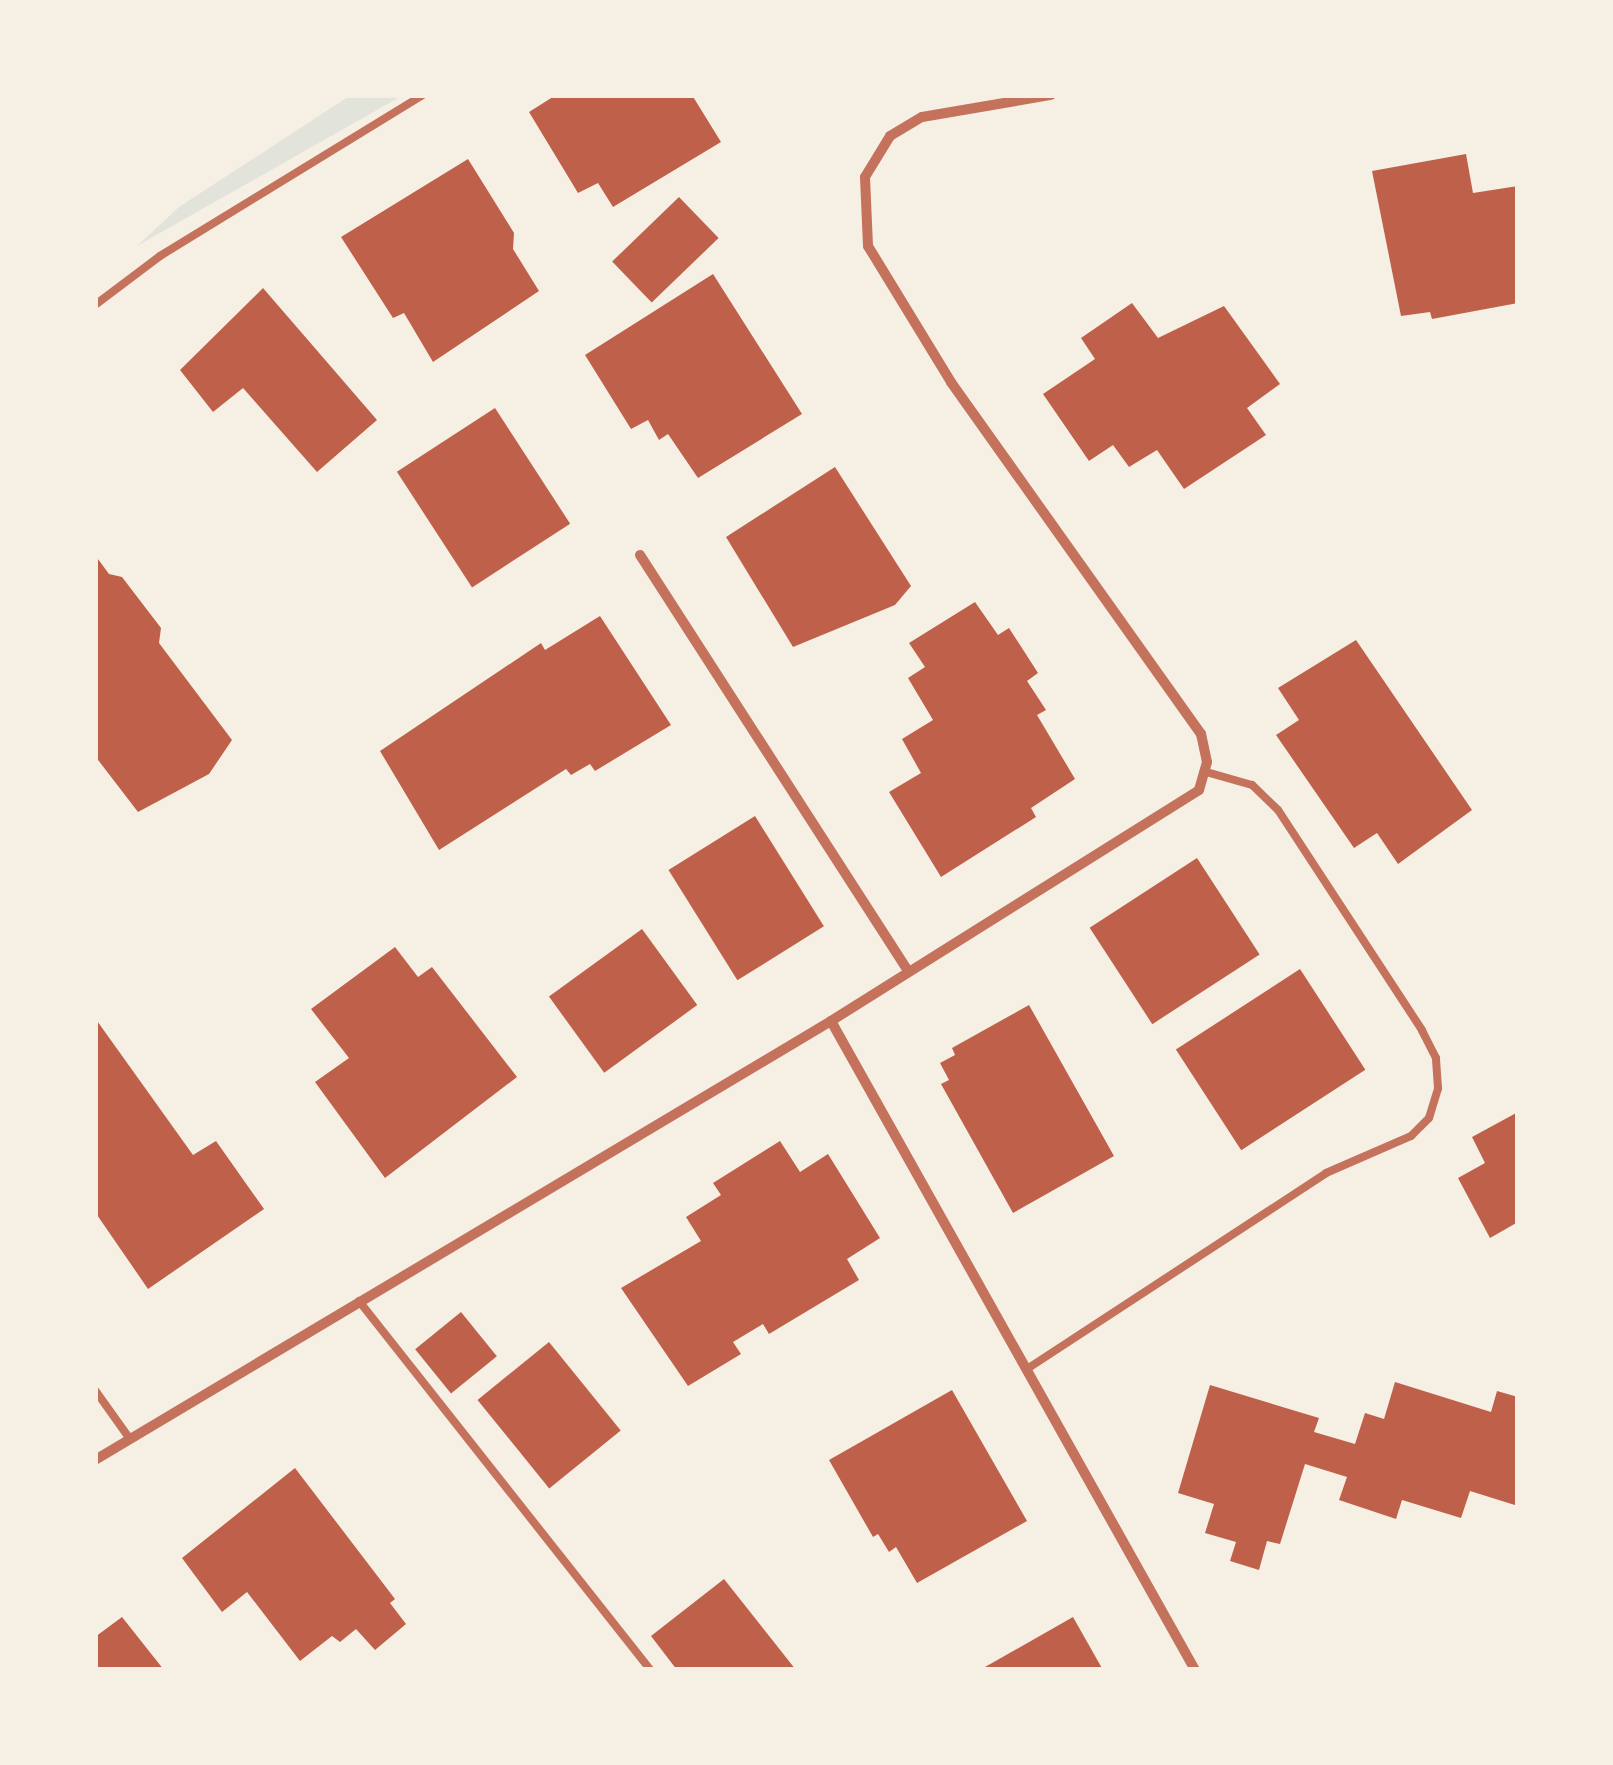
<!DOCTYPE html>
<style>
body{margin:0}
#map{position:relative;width:1613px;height:1765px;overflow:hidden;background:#f6efe4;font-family:Quicksand,sans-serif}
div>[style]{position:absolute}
.green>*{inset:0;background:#e2e4dc}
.building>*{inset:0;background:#bf614a;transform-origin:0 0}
.service>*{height:8px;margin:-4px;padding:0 4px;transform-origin:4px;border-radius:4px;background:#c5725c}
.minor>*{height:10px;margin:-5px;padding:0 5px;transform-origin:5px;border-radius:5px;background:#c5725c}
span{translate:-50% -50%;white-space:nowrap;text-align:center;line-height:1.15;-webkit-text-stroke:8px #f6efe4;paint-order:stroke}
.frame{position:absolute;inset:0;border:98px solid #f6efe4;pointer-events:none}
</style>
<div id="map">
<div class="green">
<div style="clip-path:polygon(351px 95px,400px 97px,137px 246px,179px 207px)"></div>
</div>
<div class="building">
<div style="clip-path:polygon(556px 95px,692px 95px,721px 142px,613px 207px,598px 183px,578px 193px,529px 112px)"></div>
<div style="clip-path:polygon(1466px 154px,1473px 193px,1518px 186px,1518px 303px,1432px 319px,1430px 312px,1401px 316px,1372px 171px)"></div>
<div style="clip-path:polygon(468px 159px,514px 233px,513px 249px,539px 291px,433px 362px,404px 313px,393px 318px,341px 237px)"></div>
<div style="left:679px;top:197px;width:57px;height:93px;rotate:46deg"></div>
<div style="clip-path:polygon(713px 274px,802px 414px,698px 478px,668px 434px,659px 440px,648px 420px,631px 429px,585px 355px)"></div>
<div style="clip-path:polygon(263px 288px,377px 420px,317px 472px,243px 388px,213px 412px,180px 370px)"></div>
<div style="clip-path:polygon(1132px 303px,1158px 338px,1224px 306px,1280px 384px,1247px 408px,1266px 435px,1184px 489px,1157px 450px,1129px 467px,1113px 445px,1089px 461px,1043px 394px,1095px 359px,1081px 338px)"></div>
<div style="left:495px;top:408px;width:138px;height:117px;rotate:57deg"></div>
<div style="clip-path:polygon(835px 467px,911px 586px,895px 605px,793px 647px,726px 537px)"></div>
<div style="clip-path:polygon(95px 555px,109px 574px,122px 577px,161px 628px,159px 643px,232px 740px,209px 774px,138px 812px,95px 756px)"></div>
<div style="clip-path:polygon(975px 602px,998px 635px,1009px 628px,1038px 673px,1027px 681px,1046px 710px,1037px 715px,1075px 779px,1031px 808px,1036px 817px,941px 877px,889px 792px,921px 773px,902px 739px,933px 720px,908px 678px,925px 667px,909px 643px)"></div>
<div style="clip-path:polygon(600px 616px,671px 725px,595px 771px,590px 764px,571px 775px,566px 769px,439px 850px,380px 751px,541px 643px,545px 650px)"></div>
<div style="clip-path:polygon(1356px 640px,1472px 810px,1398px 864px,1377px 833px,1354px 848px,1276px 735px,1299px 720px,1278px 688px)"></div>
<div style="left:755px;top:816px;width:130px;height:102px;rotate:58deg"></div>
<div style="left:1197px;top:858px;width:115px;height:128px;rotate:57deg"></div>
<div style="left:642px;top:929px;width:94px;height:115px;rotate:54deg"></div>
<div style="clip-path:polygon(395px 947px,418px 977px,432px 967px,517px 1077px,385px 1178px,315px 1082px,349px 1058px,311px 1009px)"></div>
<div style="left:1300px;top:969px;width:120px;height:148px;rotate:57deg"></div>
<div style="clip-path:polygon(1029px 1005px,1114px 1156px,1013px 1213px,941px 1084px,949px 1080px,940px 1063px,955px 1055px,952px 1048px)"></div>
<div style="clip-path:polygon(95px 1018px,193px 1155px,216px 1141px,264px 1209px,148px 1289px,95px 1212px)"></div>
<div style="clip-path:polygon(1518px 1112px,1518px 1222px,1490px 1238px,1458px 1178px,1485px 1163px,1472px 1137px)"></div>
<div style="clip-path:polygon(780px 1141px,800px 1172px,828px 1154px,880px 1238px,847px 1259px,859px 1280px,769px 1334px,763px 1324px,733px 1342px,741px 1354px,688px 1386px,621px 1288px,701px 1241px,686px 1217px,721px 1195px,713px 1183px)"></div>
<div style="left:461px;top:1312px;width:57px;height:59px;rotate:51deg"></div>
<div style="left:549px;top:1342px;width:114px;height:92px;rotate:51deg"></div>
<div style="clip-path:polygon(1395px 1382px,1491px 1412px,1497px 1391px,1518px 1397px,1518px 1506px,1470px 1491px,1461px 1518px,1402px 1500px,1396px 1519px,1339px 1500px,1347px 1477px,1305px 1464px,1280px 1544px,1267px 1541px,1259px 1570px,1230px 1561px,1236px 1542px,1205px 1533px,1214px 1504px,1178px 1493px,1210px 1385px,1319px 1418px,1314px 1432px,1355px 1444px,1365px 1413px,1384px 1419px)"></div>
<div style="clip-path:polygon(952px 1390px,1027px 1521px,917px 1583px,896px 1547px,889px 1552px,878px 1534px,873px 1537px,829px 1460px)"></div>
<div style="clip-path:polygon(295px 1468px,395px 1599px,390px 1603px,406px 1624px,375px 1650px,356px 1629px,340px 1642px,332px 1636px,300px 1661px,247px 1592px,222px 1612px,182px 1558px)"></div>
<div style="clip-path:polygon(724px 1579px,796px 1670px,677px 1670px,651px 1636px)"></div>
<div style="clip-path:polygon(122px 1617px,164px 1670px,95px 1670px,95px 1637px)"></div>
<div style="clip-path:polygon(1073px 1617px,1103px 1670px,986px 1670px,985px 1667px)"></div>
</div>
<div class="service">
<div style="left:95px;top:305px;width:81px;rotate:-37deg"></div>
<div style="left:160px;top:256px;width:308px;rotate:-31.5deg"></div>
<div style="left:359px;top:1301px;width:470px;rotate:51.7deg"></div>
<div style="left:1030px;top:1367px;width:354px;rotate:-33.2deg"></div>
<div style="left:1326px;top:1173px;width:93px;rotate:-23.5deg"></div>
<div style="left:1411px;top:1136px;width:25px;rotate:-45deg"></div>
<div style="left:1429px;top:1118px;width:31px;rotate:-73deg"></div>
<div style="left:1438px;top:1088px;width:30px;rotate:-94deg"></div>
<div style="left:1436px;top:1058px;width:31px;rotate:-117deg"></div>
<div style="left:1422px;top:1030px;width:263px;rotate:-123.2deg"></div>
<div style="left:1278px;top:810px;width:36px;rotate:-136deg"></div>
<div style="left:1252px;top:785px;width:48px;rotate:-164.2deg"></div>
<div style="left:95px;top:1390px;width:60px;rotate:54.5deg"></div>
</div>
<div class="minor">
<div style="left:640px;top:555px;width:493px;rotate:57.2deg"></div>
<div style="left:831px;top:1021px;width:744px;rotate:60.71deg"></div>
<div style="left:95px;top:1460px;width:857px;rotate:-30.81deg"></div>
<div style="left:831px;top:1021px;width:434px;rotate:-32.1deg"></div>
<div style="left:1199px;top:790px;width:29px;rotate:-74deg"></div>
<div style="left:1207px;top:762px;width:29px;rotate:-102deg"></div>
<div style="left:1201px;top:734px;width:432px;rotate:-125.4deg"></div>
<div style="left:951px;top:382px;width:159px;rotate:-121.4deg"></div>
<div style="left:868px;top:246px;width:69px;rotate:-92.5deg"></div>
<div style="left:865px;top:177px;width:48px;rotate:-58.6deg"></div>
<div style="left:890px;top:136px;width:37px;rotate:-31deg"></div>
<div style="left:922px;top:117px;width:131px;rotate:-9.7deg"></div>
</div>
<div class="frame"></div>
</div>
